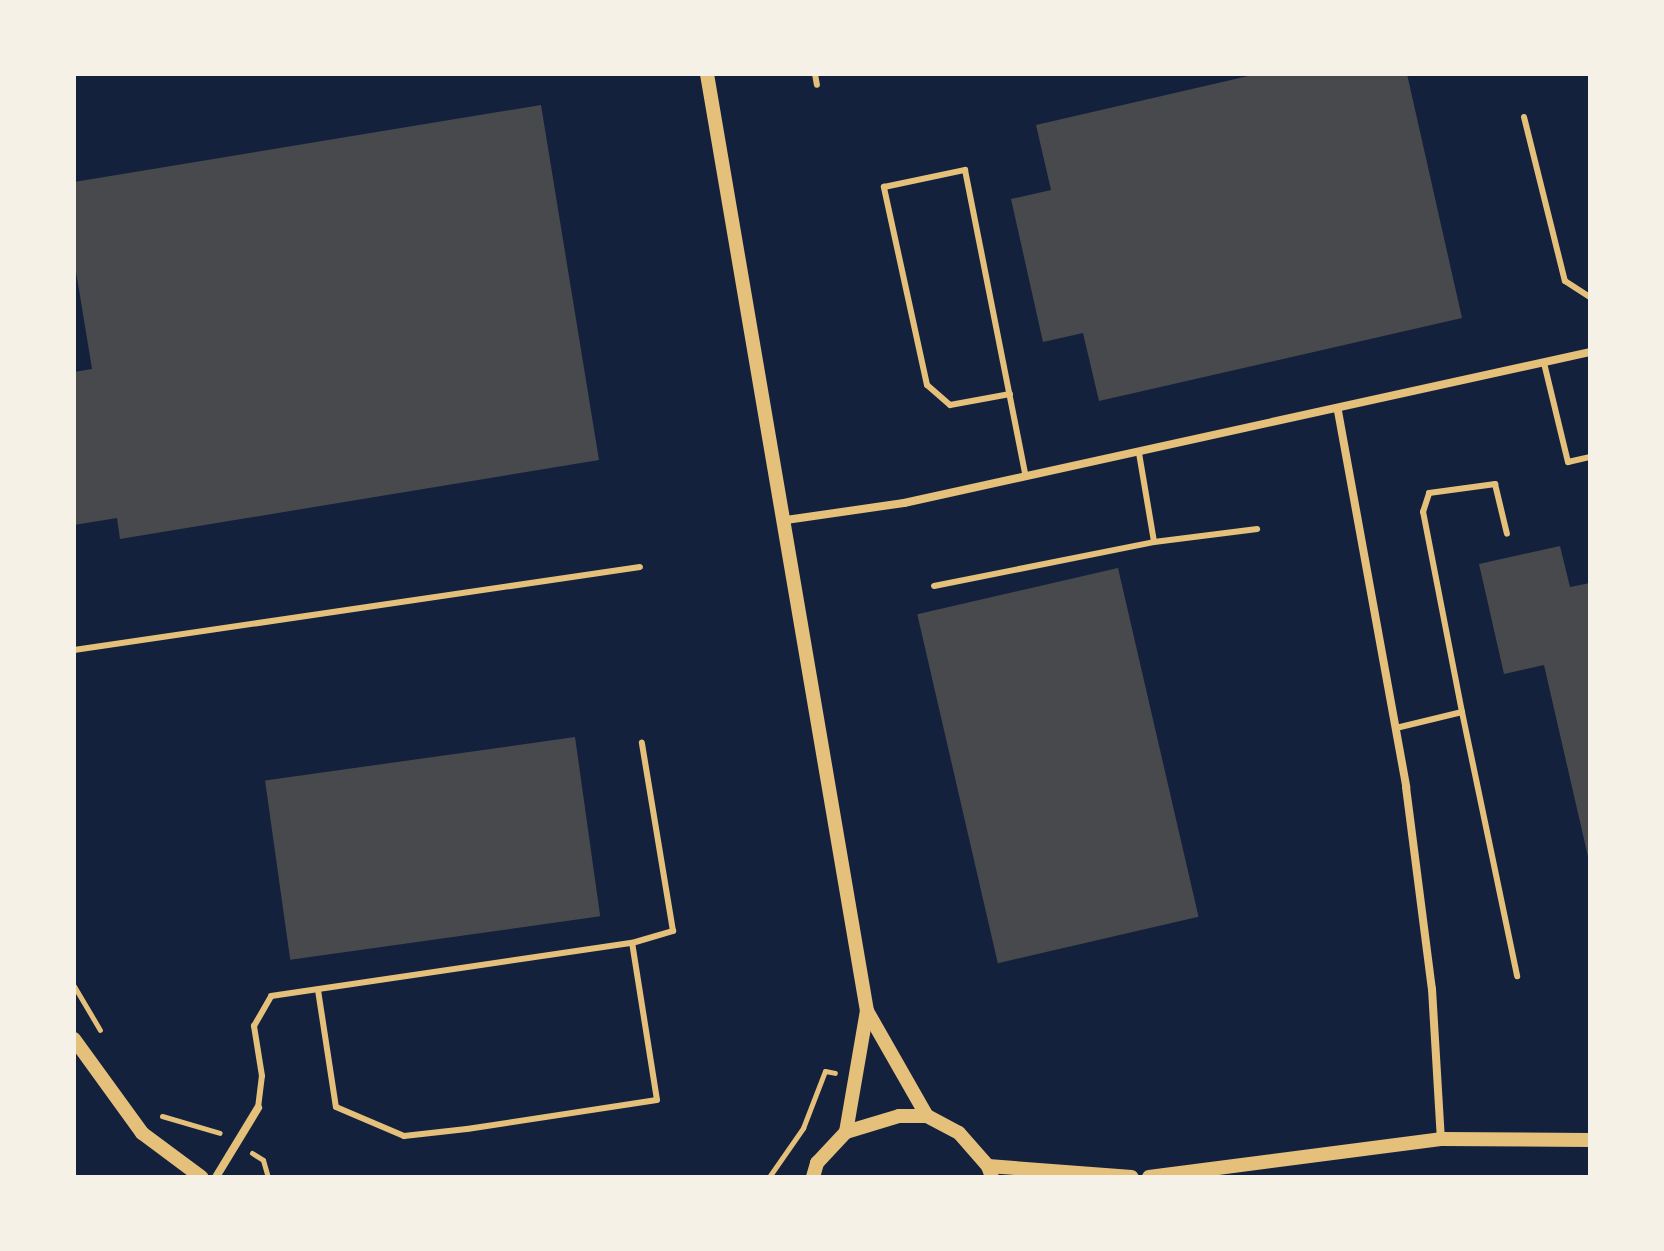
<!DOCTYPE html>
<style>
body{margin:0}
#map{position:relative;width:1664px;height:1251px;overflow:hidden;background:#14213d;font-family:"Space Grotesk",sans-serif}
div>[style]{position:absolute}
.building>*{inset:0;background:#48494c;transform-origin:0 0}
.path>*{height:5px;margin:-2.5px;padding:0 2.5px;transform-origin:2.5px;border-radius:2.5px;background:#e5c07b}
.service>*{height:6px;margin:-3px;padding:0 3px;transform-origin:3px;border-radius:3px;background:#e5c07b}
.minor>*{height:8px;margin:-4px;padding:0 4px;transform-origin:4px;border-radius:4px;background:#e5c07b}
.tertiary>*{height:14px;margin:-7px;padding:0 7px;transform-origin:7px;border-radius:7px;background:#e5c07b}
span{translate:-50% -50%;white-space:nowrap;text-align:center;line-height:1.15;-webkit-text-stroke:8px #f6f1e7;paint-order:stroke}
.frame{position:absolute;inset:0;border:76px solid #f6f1e7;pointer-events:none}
</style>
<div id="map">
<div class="building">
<div style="clip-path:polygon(1257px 74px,1407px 74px,1462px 318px,1099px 401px,1083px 333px,1043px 342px,1011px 199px,1051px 190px,1036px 125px)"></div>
<div style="clip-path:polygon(541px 105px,599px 460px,120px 539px,117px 518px,74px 525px,74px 372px,92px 369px,74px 259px,74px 182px)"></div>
<div style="clip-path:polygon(1560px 546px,1570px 587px,1590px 583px,1589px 861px,1544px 665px,1504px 674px,1479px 564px)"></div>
<div style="left:1118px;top:568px;width:358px;height:206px;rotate:77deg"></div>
<div style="left:575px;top:737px;width:181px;height:313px;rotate:82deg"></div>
</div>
<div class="path">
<div style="left:74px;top:986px;width:51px;rotate:59.4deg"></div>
<div style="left:162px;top:1116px;width:60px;rotate:16.3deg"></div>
<div style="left:252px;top:1153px;width:13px;rotate:32deg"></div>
<div style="left:263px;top:1160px;width:18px;rotate:74deg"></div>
<div style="left:769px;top:1177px;width:60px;rotate:-55.2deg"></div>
<div style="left:803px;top:1128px;width:61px;rotate:-68.9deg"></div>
<div style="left:825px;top:1071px;width:10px;rotate:11deg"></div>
</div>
<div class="service">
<div style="left:815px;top:74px;width:11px;rotate:80deg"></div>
<div style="left:1524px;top:117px;width:169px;rotate:76deg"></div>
<div style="left:1565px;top:281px;width:30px;rotate:33deg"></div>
<div style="left:1544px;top:363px;width:102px;rotate:76.4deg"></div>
<div style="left:1568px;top:462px;width:23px;rotate:-13deg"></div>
<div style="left:1010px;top:394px;width:61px;rotate:169.6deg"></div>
<div style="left:950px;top:405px;width:30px;rotate:-139deg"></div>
<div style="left:927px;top:385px;width:203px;rotate:-102.3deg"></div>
<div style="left:884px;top:187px;width:83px;rotate:-11.9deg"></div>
<div style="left:965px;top:170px;width:313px;rotate:78.8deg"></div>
<div style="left:1139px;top:453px;width:90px;rotate:80.4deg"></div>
<div style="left:1154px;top:542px;width:104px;rotate:-7.2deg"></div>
<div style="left:934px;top:586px;width:224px;rotate:-11.3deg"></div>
<div style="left:74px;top:650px;width:572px;rotate:-8.34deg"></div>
<div style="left:1462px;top:712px;width:270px;rotate:78.2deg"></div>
<div style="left:1396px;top:728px;width:68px;rotate:-13.6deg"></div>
<div style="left:1462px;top:712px;width:204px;rotate:-101deg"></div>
<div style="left:1423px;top:512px;width:20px;rotate:-72deg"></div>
<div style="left:1429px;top:493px;width:67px;rotate:-7.8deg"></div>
<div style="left:1495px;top:484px;width:51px;rotate:76.5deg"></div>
<div style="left:318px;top:990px;width:118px;rotate:81.3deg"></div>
<div style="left:336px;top:1107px;width:74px;rotate:23.1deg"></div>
<div style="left:404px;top:1136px;width:63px;rotate:-6.3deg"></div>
<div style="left:467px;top:1129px;width:192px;rotate:-8.7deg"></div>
<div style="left:657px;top:1100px;width:159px;rotate:-99deg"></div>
<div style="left:258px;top:1108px;width:32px;rotate:-83deg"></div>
<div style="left:262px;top:1076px;width:51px;rotate:-99.1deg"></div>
<div style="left:254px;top:1026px;width:34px;rotate:-60deg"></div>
<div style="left:271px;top:996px;width:365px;rotate:-8.4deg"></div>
<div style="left:632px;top:943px;width:43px;rotate:-16.3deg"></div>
<div style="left:673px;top:931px;width:191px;rotate:-99.4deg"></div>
</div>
<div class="minor">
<div style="left:1338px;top:411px;width:382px;rotate:79.7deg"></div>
<div style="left:1406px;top:787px;width:204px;rotate:82.7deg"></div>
<div style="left:1432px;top:989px;width:150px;rotate:86.6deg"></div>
<div style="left:786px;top:520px;width:119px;rotate:-8.2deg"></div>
<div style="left:904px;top:503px;width:702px;rotate:-12.41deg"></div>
<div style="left:216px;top:1177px;width:81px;rotate:-58.7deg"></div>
</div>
<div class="tertiary">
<div style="left:707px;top:74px;width:951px;rotate:80.31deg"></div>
<div style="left:867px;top:1011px;width:121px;rotate:60.3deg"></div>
<div style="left:74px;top:1039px;width:116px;rotate:54.1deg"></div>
<div style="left:142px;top:1133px;width:74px;rotate:36.7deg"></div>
<div style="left:846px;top:1132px;width:123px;rotate:-80.2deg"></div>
<div style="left:988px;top:1166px;width:144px;rotate:4.4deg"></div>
<div style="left:813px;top:1177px;width:15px;rotate:-74deg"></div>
<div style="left:817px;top:1163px;width:42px;rotate:-46.9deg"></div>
<div style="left:846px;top:1132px;width:55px;rotate:-16.8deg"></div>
<div style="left:899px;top:1116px;width:28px"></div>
<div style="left:927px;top:1116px;width:36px;rotate:28deg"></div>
<div style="left:959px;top:1133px;width:44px;rotate:48.7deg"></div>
<div style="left:988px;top:1166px;width:12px;rotate:70deg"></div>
<div style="left:1149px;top:1177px;width:294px;rotate:-7.4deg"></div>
<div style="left:1441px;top:1139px;width:149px;rotate:0.4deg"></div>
</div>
<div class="frame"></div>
</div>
